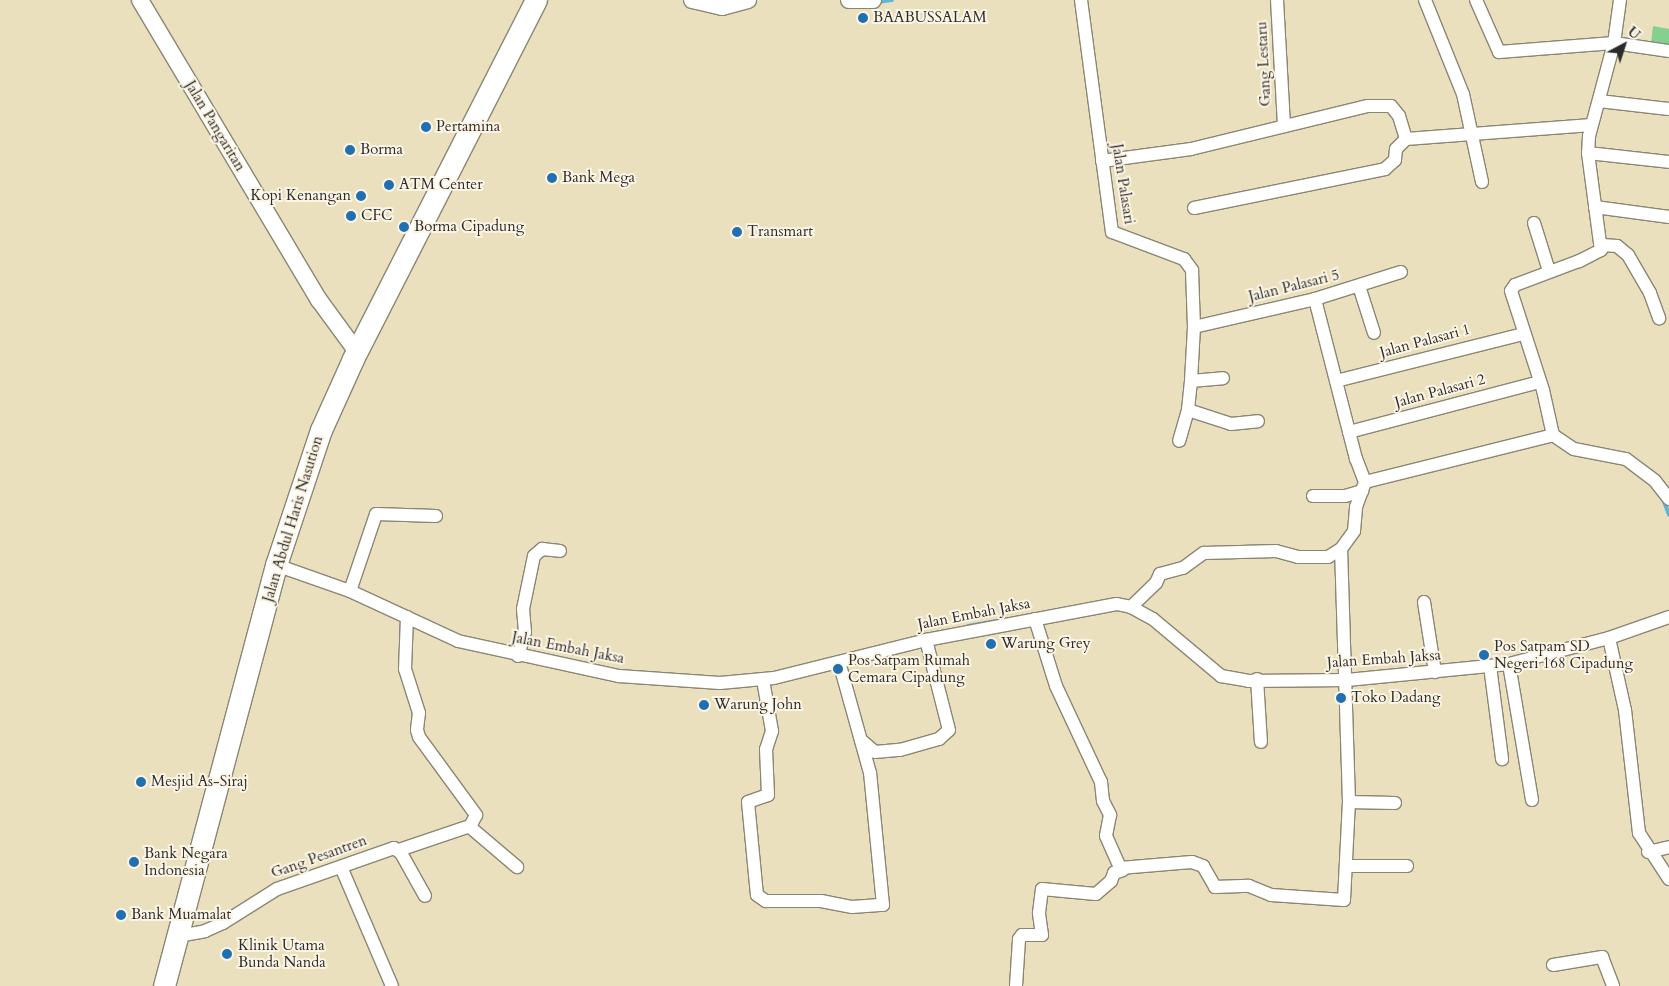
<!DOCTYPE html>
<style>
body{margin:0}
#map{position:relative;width:1669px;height:986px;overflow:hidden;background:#eae0bd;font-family:Cardo,serif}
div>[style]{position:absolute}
.green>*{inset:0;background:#84d18f}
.stream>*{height:4px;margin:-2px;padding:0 2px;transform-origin:2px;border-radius:2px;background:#5cb6da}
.roads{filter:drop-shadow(1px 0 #8a8674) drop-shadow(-1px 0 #8a8674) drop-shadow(0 1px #8a8674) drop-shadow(0 -1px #8a8674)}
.street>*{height:12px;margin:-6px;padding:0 6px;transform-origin:6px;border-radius:6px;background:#fff}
.secondary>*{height:16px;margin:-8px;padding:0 8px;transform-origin:8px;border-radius:8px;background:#fff}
.highway>*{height:21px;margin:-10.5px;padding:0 10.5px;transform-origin:10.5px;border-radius:10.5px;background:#fff}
.dots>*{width:14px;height:14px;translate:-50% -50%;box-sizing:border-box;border:2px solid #fcf5e5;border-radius:50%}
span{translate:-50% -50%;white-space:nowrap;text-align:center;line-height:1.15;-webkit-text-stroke:4px #fcf5e5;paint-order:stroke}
.poi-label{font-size:15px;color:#2b2b2b}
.left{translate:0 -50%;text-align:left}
.right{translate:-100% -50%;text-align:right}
.street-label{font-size:15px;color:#2b2b2b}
.north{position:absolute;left:1599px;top:20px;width:50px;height:50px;-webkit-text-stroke:4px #fcf5e5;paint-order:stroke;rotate:40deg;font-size:14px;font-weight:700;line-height:20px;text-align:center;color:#2b2b2b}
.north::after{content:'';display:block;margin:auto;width:18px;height:22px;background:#2b2b2b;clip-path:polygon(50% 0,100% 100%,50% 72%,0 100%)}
</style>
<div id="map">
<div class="green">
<div style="clip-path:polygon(1653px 26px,1669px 29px,1669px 45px,1651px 43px)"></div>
</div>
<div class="stream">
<div style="left:876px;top:2px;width:16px;rotate:-7deg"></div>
<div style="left:1663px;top:499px;width:17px;rotate:69deg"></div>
<div style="left:968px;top:626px;width:28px;rotate:-10deg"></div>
</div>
<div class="roads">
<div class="street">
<div style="left:1081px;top:0;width:234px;rotate:82.4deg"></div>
<div style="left:1112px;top:232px;width:77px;rotate:20.6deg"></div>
<div style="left:1184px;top:259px;width:14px;rotate:54deg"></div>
<div style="left:1192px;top:270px;width:57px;rotate:88deg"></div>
<div style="left:1194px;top:327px;width:54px;rotate:93.2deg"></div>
<div style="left:1191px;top:381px;width:29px;rotate:96deg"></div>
<div style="left:1188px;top:410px;width:32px;rotate:106deg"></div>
<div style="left:1277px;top:0;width:126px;rotate:86.8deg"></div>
<div style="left:1425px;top:0;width:101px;rotate:68deg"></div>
<div style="left:1463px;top:94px;width:90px;rotate:77.8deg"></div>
<div style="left:1476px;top:0;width:57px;rotate:66.1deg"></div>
<div style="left:1499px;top:52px;width:115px;rotate:-4.5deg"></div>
<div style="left:1614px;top:43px;width:56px;rotate:8.3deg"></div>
<div style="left:1620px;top:0;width:43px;rotate:97.9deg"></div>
<div style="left:1614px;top:43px;width:96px;rotate:105deg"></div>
<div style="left:1589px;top:136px;width:17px;rotate:93deg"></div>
<div style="left:1588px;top:153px;width:98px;rotate:82.4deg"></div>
<div style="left:1601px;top:250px;width:25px;rotate:153deg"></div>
<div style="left:1579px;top:261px;width:68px;rotate:159.4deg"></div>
<div style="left:1515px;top:285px;width:7px;rotate:124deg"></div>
<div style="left:1511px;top:291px;width:104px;rotate:72.1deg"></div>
<div style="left:1543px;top:390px;width:46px;rotate:77.5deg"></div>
<div style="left:1553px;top:435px;width:25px;rotate:34deg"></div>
<div style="left:1574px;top:449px;width:53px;rotate:10.9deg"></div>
<div style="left:1626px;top:459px;width:36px;rotate:37deg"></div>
<div style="left:1655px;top:481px;width:23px;rotate:52deg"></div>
<div style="left:1599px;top:101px;width:70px;rotate:6.5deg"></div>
<div style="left:1588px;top:153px;width:81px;rotate:6.3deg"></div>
<div style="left:1102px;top:161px;width:90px;rotate:-7.7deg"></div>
<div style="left:1191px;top:149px;width:182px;rotate:-13.7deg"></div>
<div style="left:1368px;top:106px;width:23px"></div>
<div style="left:1391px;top:106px;width:13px;rotate:51deg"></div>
<div style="left:1399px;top:116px;width:24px;rotate:73deg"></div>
<div style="left:1406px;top:139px;width:186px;rotate:-4.3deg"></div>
<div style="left:1595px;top:207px;width:75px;rotate:7.7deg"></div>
<div style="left:1194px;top:208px;width:195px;rotate:-11.5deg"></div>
<div style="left:1385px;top:169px;width:13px;rotate:-42deg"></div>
<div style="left:1395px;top:160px;width:11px;rotate:-85deg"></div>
<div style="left:1396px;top:149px;width:14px;rotate:-45deg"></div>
<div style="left:1534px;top:223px;width:50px;rotate:72.6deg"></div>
<div style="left:1602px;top:245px;width:15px;rotate:4deg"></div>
<div style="left:1617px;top:246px;width:14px;rotate:39deg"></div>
<div style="left:1628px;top:255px;width:44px;rotate:59.9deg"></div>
<div style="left:1650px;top:293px;width:27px;rotate:70deg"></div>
<div style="left:1359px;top:286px;width:49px;rotate:72.3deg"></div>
<div style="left:1194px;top:327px;width:124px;rotate:-13deg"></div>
<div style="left:1315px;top:299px;width:90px;rotate:-17.4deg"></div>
<div style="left:1191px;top:381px;width:32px;rotate:-5deg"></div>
<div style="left:1336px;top:381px;width:193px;rotate:-14.1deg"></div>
<div style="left:1188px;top:410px;width:45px;rotate:18deg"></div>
<div style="left:1231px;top:424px;width:27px;rotate:-6deg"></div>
<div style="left:1349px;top:432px;width:197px;rotate:-14.7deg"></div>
<div style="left:1365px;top:482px;width:194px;rotate:-14deg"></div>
<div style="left:1313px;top:496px;width:32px"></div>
<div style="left:1345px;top:496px;width:18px;rotate:-16deg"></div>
<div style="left:276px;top:565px;width:78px;rotate:19.4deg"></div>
<div style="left:350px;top:591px;width:119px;rotate:24.8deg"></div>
<div style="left:458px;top:641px;width:165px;rotate:12.3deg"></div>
<div style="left:619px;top:676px;width:101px;rotate:4deg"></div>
<div style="left:720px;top:683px;width:54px;rotate:-5.3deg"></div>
<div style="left:774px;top:678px;width:157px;rotate:-14deg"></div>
<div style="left:926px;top:640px;width:194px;rotate:-10.7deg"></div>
<div style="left:1117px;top:604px;width:14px;rotate:12deg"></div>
<div style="left:1131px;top:607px;width:25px;rotate:29deg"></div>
<div style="left:1153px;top:619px;width:89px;rotate:40deg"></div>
<div style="left:1221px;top:676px;width:27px;rotate:10deg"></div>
<div style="left:1248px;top:681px;width:99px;rotate:-0.6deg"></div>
<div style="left:1347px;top:680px;width:163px;rotate:-5.6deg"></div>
<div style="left:1509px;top:664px;width:103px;rotate:-14.6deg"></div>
<div style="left:1609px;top:638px;width:64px;rotate:-19.3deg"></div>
<div style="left:350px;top:591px;width:81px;rotate:-71.3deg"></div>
<div style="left:376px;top:514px;width:60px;rotate:1.9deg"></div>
<div style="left:1424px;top:602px;width:71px;rotate:81.1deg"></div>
<div style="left:1131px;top:607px;width:35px;rotate:-44deg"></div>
<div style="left:1156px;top:583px;width:10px;rotate:-66deg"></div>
<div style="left:1160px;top:574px;width:24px;rotate:-15deg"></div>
<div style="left:1183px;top:568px;width:26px;rotate:-36deg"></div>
<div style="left:1204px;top:553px;width:72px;rotate:-1.6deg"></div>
<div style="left:1276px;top:551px;width:23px;rotate:15deg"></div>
<div style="left:1298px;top:557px;width:30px"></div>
<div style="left:1328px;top:557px;width:15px;rotate:-32deg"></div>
<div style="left:1341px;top:549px;width:22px;rotate:-54deg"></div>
<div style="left:1354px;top:531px;width:24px;rotate:-85deg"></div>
<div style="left:1356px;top:507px;width:27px;rotate:-70deg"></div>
<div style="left:1365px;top:482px;width:25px;rotate:-111deg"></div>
<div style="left:1356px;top:459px;width:165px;rotate:-104.4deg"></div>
<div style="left:407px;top:617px;width:52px;rotate:92.2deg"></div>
<div style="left:405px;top:669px;width:46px;rotate:72.3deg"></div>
<div style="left:419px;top:713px;width:17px;rotate:97deg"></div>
<div style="left:417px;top:730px;width:7px;rotate:74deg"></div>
<div style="left:419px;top:737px;width:97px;rotate:53.8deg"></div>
<div style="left:476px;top:815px;width:13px;rotate:117deg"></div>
<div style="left:470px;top:827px;width:62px;rotate:40.4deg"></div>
<div style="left:1035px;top:619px;width:70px;rotate:72.6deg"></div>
<div style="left:1056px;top:686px;width:106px;rotate:64.9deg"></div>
<div style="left:1101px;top:782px;width:19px;rotate:84deg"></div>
<div style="left:1103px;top:801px;width:16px;rotate:63deg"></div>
<div style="left:1110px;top:815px;width:21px;rotate:101deg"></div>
<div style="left:1106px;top:836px;width:35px;rotate:66deg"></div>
<div style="left:1120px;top:868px;width:72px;rotate:-4.8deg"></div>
<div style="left:1192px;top:862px;width:12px;rotate:20deg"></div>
<div style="left:1203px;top:866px;width:24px;rotate:60deg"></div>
<div style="left:1215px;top:887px;width:34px;rotate:-2deg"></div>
<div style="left:1249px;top:886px;width:24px;rotate:22deg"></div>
<div style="left:1271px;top:895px;width:73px;rotate:3.9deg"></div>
<div style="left:1344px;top:900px;width:98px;rotate:-87.1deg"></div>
<div style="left:1349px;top:802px;width:253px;rotate:-91.8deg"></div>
<div style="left:1609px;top:638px;width:74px;rotate:77.5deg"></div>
<div style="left:1625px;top:710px;width:124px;rotate:83.5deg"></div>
<div style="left:1639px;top:833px;width:55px;rotate:56.9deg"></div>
<div style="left:518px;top:656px;width:25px;rotate:-74deg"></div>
<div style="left:525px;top:632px;width:23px;rotate:-95deg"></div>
<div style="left:523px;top:609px;width:54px;rotate:-78.3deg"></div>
<div style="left:534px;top:556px;width:11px;rotate:-41deg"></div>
<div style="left:542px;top:549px;width:18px;rotate:6deg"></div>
<div style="left:1509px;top:664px;width:138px;rotate:80.4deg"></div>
<div style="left:1490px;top:666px;width:94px;rotate:82.6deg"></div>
<div style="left:1257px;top:679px;width:63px;rotate:86.4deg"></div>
<div style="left:763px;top:680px;width:52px;rotate:80deg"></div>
<div style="left:772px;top:731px;width:19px;rotate:108deg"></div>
<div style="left:766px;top:749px;width:46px;rotate:87.5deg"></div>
<div style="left:768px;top:795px;width:21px;rotate:161deg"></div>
<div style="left:748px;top:802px;width:93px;rotate:84.5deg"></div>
<div style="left:757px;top:895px;width:11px;rotate:34deg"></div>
<div style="left:766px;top:901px;width:55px"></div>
<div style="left:821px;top:901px;width:32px;rotate:11deg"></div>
<div style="left:852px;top:907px;width:31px;rotate:-4deg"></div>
<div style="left:883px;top:905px;width:133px;rotate:-95.6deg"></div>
<div style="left:870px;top:773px;width:115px;rotate:-105.6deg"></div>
<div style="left:861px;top:740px;width:18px;rotate:41deg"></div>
<div style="left:875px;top:752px;width:25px;rotate:-5deg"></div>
<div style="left:900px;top:750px;width:41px;rotate:-15.8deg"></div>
<div style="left:939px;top:739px;width:13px;rotate:-42deg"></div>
<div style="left:949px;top:730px;width:93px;rotate:-104.3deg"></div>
<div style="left:1349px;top:802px;width:46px;rotate:1.2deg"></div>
<div style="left:399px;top:850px;width:75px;rotate:-18.7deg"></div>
<div style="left:1648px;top:852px;width:22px;rotate:-13deg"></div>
<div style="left:1347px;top:866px;width:60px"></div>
<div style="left:341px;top:867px;width:129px;rotate:66.8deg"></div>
<div style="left:178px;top:936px;width:27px;rotate:-10deg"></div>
<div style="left:205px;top:931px;width:20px;rotate:-24deg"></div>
<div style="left:223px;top:923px;width:64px;rotate:-32.2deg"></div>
<div style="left:277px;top:889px;width:124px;rotate:-19.3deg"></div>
<div style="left:394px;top:848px;width:9px;rotate:36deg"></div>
<div style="left:401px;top:853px;width:49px;rotate:60.8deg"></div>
<div style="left:1553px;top:965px;width:50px;rotate:-9.3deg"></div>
<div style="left:1602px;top:957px;width:31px;rotate:69deg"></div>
<div style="left:1016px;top:986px;width:47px;rotate:-86.3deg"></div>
<div style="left:1019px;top:939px;width:5px;rotate:-53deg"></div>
<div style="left:1022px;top:935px;width:20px"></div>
<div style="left:1042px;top:935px;width:22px;rotate:-98deg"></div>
<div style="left:1039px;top:913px;width:24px;rotate:-83deg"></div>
<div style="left:1042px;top:889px;width:54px;rotate:5.3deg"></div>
<div style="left:1096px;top:894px;width:20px;rotate:-41deg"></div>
<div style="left:1111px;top:881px;width:9px;rotate:-69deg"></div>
<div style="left:1114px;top:873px;width:9px;rotate:-18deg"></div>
</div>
<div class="secondary">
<div style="left:140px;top:0;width:349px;rotate:59.2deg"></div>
<div style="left:319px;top:300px;width:64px;rotate:53.8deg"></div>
<div style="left:692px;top:0;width:31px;rotate:13deg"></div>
<div style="left:722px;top:7px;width:27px;rotate:-15deg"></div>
<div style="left:849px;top:0;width:24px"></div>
</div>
<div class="highway">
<div style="left:164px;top:986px;width:436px;rotate:-75.1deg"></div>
<div style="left:276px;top:565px;width:142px;rotate:-71.6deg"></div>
<div style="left:321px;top:430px;width:78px;rotate:-65.7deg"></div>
<div style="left:353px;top:359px;width:403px;rotate:-63deg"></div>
</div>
</div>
<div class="dots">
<div style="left:863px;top:18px;background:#1f6fb2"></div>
<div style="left:426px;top:127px;background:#1f6fb2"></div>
<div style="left:350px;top:150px;background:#1f6fb2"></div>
<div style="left:552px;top:178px;background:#1f6fb2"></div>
<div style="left:389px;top:185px;background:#1f6fb2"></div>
<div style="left:361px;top:196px;background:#1f6fb2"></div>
<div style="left:351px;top:216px;background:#1f6fb2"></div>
<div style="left:404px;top:227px;background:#1f6fb2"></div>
<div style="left:737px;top:232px;background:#1f6fb2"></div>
<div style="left:991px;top:644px;background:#1f6fb2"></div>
<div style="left:1484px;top:655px;background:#1f6fb2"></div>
<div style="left:838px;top:669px;background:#1f6fb2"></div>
<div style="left:1341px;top:698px;background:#1f6fb2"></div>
<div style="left:704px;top:705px;background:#1f6fb2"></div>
<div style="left:141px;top:782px;background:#1f6fb2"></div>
<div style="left:134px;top:862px;background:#1f6fb2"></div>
<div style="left:121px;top:915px;background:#1f6fb2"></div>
<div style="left:227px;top:954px;background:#1f6fb2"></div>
</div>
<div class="poi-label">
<span class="left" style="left:873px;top:18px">BAABUSSALAM</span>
<span class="left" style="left:436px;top:127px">Pertamina</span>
<span class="left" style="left:360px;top:150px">Borma</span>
<span class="left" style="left:562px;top:178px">Bank Mega</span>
<span class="left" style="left:399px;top:185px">ATM Center</span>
<span class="right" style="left:351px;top:196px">Kopi Kenangan</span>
<span class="left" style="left:361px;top:216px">CFC</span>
<span class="left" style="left:414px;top:227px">Borma Cipadung</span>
<span class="left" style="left:747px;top:232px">Transmart</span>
<span class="left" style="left:1001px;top:644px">Warung Grey</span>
<span class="left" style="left:1494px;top:655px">Pos Satpam SD<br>Negeri 168 Cipadung</span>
<span class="left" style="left:848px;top:669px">Pos Satpam Rumah<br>Cemara Cipadung</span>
<span class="left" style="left:1351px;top:698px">Toko Dadang</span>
<span class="left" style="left:714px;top:705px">Warung John</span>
<span class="left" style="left:151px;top:782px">Mesjid As-Siraj</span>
<span class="left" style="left:144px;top:862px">Bank Negara<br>Indonesia</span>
<span class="left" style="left:131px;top:915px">Bank Muamalat</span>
<span class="left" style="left:238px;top:954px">Klinik Utama<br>Bunda Nanda</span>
</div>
<div class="street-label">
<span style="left:1264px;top:64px;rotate:-93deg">Gang Lestaru</span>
<span style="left:215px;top:126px;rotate:59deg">Jalan Pangaritan</span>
<span style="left:1123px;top:184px;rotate:81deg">Jalan Palasari</span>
<span style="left:1294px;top:286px;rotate:-14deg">Jalan Palasari 5</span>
<span style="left:1425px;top:341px;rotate:-15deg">Jalan Palasari 1</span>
<span style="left:1440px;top:391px;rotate:-15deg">Jalan Palasari 2</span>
<span style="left:293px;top:519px;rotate:-73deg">Jalan Abdul Haris Nasution</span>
<span style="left:974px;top:614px;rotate:-11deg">Jalan Embah Jaksa</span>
<span style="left:568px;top:648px;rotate:11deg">Jalan Embah Jaksa</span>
<span style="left:1384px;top:659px;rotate:-4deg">Jalan Embah Jaksa</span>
<span style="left:319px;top:857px;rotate:-20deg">Gang Pesantren</span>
</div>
<div class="north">U</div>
</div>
